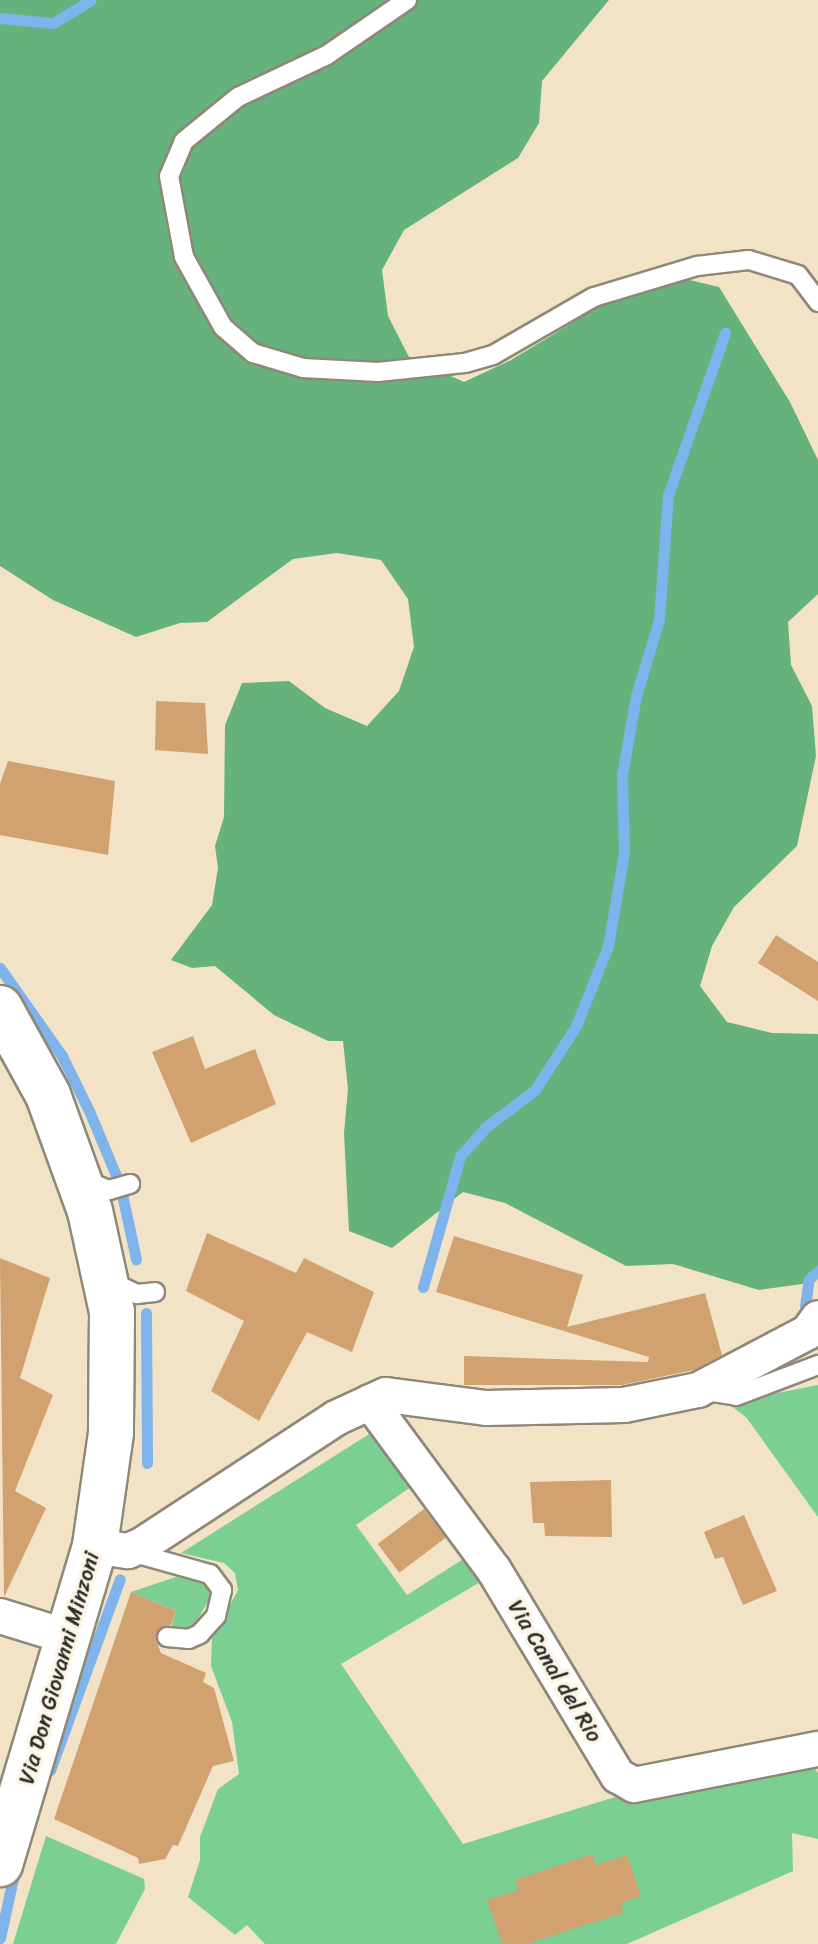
<!DOCTYPE html>
<style>
body{margin:0}
#map{position:relative;width:818px;height:1944px;overflow:hidden;background:#f3e3c6;font-family:Sriracha,sans-serif}
div>[style]{position:absolute}
.green>*{inset:0;background:#7ccf92}
.forest>*{inset:0;background:#65b27c}
.stream>*{height:11px;margin:-5.5px;padding:0 5.5px;transform-origin:5.5px;border-radius:5.5px;background:#7fb3ec}
.building>*{inset:0;background:#d1a170;transform-origin:0 0}
.roads{filter:drop-shadow(2px 0 #8f8778) drop-shadow(-2px 0 #8f8778) drop-shadow(0 2px #8f8778) drop-shadow(0 -2px #8f8778)}
.lane>*{height:18px;margin:-9px;padding:0 9px;transform-origin:9px;border-radius:9px;background:#fff}
.street>*{height:34px;margin:-17px;padding:0 17px;transform-origin:17px;border-radius:17px;background:#fff}
.secondary>*{height:44px;margin:-22px;padding:0 22px;transform-origin:22px;border-radius:22px;background:#fff}
span{translate:-50% -50%;white-space:nowrap;text-align:center;line-height:1.15;-webkit-text-stroke:7px #fcf5e5;paint-order:stroke}
.street-label{font-size:22px;color:#2b2b2b}
</style>
<div id="map">
<div class="green">
<div style="clip-path:polygon(818px 1385px,818px 1517px,746px 1417px,727px 1403px)"></div>
<div style="clip-path:polygon(374px 1431px,415px 1484px,356px 1525px,407px 1595px,471px 1554px,487px 1578px,341px 1664px,463px 1844px,615px 1797px,667px 1792px,811px 1762px,818px 1773px,818px 1839px,792px 1833px,793px 1871px,627px 1944px,265px 1944px,247px 1925px,235px 1935px,188px 1897px,200px 1860px,200px 1837px,218px 1789px,239px 1774px,232px 1722px,211px 1666px,212px 1639px,238px 1590px,235px 1573px,224px 1563px,181px 1553px)"></div>
<div style="clip-path:polygon(176px 1577px,207px 1584px,210px 1598px,195px 1624px,183px 1629px,171px 1627px,176px 1611px,131px 1592px)"></div>
<div style="clip-path:polygon(46px 1836px,144px 1879px,145px 1889px,116px 1944px,13px 1944px)"></div>
</div>
<div class="forest">
<div style="clip-path:polygon(0 0,609px 0,542px 81px,539px 123px,518px 158px,404px 230px,382px 270px,388px 316px,409px 357px,464px 382px,511px 360px,633px 286px,677px 277px,719px 287px,790px 402px,818px 460px,818px 594px,788px 622px,791px 665px,812px 706px,816px 756px,797px 846px,734px 907px,712px 946px,700px 986px,727px 1022px,772px 1033px,818px 1034px,818px 1275px,802px 1284px,759px 1290px,673px 1264px,626px 1266px,505px 1203px,463px 1192px,392px 1248px,349px 1231px,344px 1133px,348px 1089px,343px 1041px,328px 1041px,274px 1015px,215px 966px,192px 968px,171px 960px,212px 905px,218px 868px,215px 846px,224px 817px,225px 725px,242px 683px,289px 681px,325px 708px,367px 726px,399px 691px,414px 647px,408px 599px,381px 560px,337px 553px,293px 559px,207px 622px,180px 623px,136px 637px,53px 600px,0 566px)"></div>
</div>
<div class="stream">
<div style="left:0;top:18px;width:53px;rotate:5.4deg"></div>
<div style="left:53px;top:23px;width:44px;rotate:-31.2deg"></div>
<div style="left:0;top:968px;width:108px;rotate:54.8deg"></div>
<div style="left:62px;top:1056px;width:64px;rotate:63.8deg"></div>
<div style="left:90px;top:1113px;width:78px;rotate:67.4deg"></div>
<div style="left:120px;top:1185px;width:76px;rotate:77.8deg"></div>
<div style="left:423px;top:1287px;width:136px;rotate:-74.2deg"></div>
<div style="left:460px;top:1156px;width:39px;rotate:-48deg"></div>
<div style="left:486px;top:1127px;width:61px;rotate:-37.1deg"></div>
<div style="left:535px;top:1090px;width:76px;rotate:-57.4deg"></div>
<div style="left:576px;top:1026px;width:86px;rotate:-68.2deg"></div>
<div style="left:608px;top:946px;width:95px;rotate:-80.3deg"></div>
<div style="left:624px;top:852px;width:77px;rotate:-91.5deg"></div>
<div style="left:622px;top:775px;width:80px;rotate:-80deg"></div>
<div style="left:636px;top:696px;width:79px;rotate:-73.2deg"></div>
<div style="left:659px;top:620px;width:125px;rotate:-85.9deg"></div>
<div style="left:668px;top:495px;width:172px;rotate:-70.6deg"></div>
<div style="left:805px;top:1306px;width:27px;rotate:-82deg"></div>
<div style="left:809px;top:1279px;width:12px;rotate:-42deg"></div>
<div style="left:146px;top:1313px;width:150px;rotate:89.6deg"></div>
<div style="left:50px;top:1770px;width:203px;rotate:-69.9deg"></div>
<div style="left:0;top:1938px;width:71px;rotate:-77.7deg"></div>
</div>
<div class="building">
<div style="clip-path:polygon(156px 701px,205px 703px,208px 754px,155px 750px)"></div>
<div style="clip-path:polygon(8px 761px,115px 781px,108px 855px,0 835px,0 784px)"></div>
<div style="clip-path:polygon(776px 935px,818px 962px,818px 1001px,758px 963px)"></div>
<div style="clip-path:polygon(193px 1036px,205px 1069px,255px 1049px,276px 1104px,191px 1143px,152px 1052px)"></div>
<div style="clip-path:polygon(207px 1233px,296px 1273px,304px 1258px,374px 1292px,352px 1352px,307px 1332px,259px 1421px,211px 1391px,244px 1321px,186px 1291px)"></div>
<div style="clip-path:polygon(454px 1236px,583px 1275px,567px 1327px,705px 1293px,722px 1355px,694px 1370px,622px 1385px,464px 1385px,464px 1356px,648px 1362px,649px 1357px,436px 1292px)"></div>
<div style="clip-path:polygon(0 1258px,50px 1278px,20px 1378px,53px 1395px,15px 1491px,46px 1508px,4px 1597px)"></div>
<div style="clip-path:polygon(611px 1480px,612px 1537px,545px 1536px,544px 1523px,533px 1523px,530px 1482px)"></div>
<div style="left:424px;top:1509px;width:36px;height:58px;rotate:53deg"></div>
<div style="clip-path:polygon(744px 1515px,777px 1591px,743px 1605px,723px 1557px,715px 1559px,704px 1532px)"></div>
<div style="clip-path:polygon(131px 1592px,176px 1611px,171px 1625px,157px 1631px,156px 1641px,161px 1653px,206px 1673px,203px 1682px,214px 1688px,234px 1761px,213px 1766px,178px 1846px,173px 1845px,165px 1859px,139px 1864px,138px 1858px,54px 1819px)"></div>
<div style="clip-path:polygon(592px 1854px,596px 1865px,627px 1855px,641px 1896px,621px 1903px,623px 1913px,526px 1944px,502px 1944px,487px 1900px,518px 1890px,515px 1880px)"></div>
</div>
<div class="roads">
<div class="lane">
<div style="left:407px;top:0;width:97px;rotate:145.5deg"></div>
<div style="left:327px;top:55px;width:98px;rotate:154.7deg"></div>
<div style="left:238px;top:97px;width:70px;rotate:140.8deg"></div>
<div style="left:184px;top:141px;width:38px;rotate:113deg"></div>
<div style="left:169px;top:176px;width:82px;rotate:79.5deg"></div>
<div style="left:184px;top:257px;width:80px;rotate:60.9deg"></div>
<div style="left:223px;top:327px;width:40px;rotate:41deg"></div>
<div style="left:253px;top:353px;width:52px;rotate:16.7deg"></div>
<div style="left:303px;top:368px;width:75px;rotate:3.1deg"></div>
<div style="left:378px;top:372px;width:87px;rotate:-5.9deg"></div>
<div style="left:465px;top:363px;width:29px;rotate:-16deg"></div>
<div style="left:493px;top:355px;width:116px;rotate:-29.9deg"></div>
<div style="left:594px;top:297px;width:108px;rotate:-16.8deg"></div>
<div style="left:697px;top:266px;width:52px;rotate:-6.6deg"></div>
<div style="left:749px;top:260px;width:51px;rotate:17deg"></div>
<div style="left:798px;top:275px;width:34px;rotate:53deg"></div>
<div style="left:84px;top:1180px;width:27px;rotate:22deg"></div>
<div style="left:109px;top:1190px;width:22px;rotate:-16deg"></div>
<div style="left:109px;top:1281px;width:31px;rotate:25deg"></div>
<div style="left:137px;top:1294px;width:18px;rotate:-6deg"></div>
<div style="left:700px;top:1390px;width:36px;rotate:9deg"></div>
<div style="left:736px;top:1396px;width:88px;rotate:-20.7deg"></div>
<div style="left:131px;top:1552px;width:82px;rotate:15.6deg"></div>
<div style="left:210px;top:1574px;width:20px;rotate:53deg"></div>
<div style="left:222px;top:1590px;width:27px;rotate:103deg"></div>
<div style="left:216px;top:1616px;width:24px;rotate:132deg"></div>
<div style="left:200px;top:1634px;width:12px;rotate:156deg"></div>
<div style="left:189px;top:1639px;width:22px;rotate:-175deg"></div>
</div>
<div class="street">
<div style="left:370px;top:1402px;width:209px;rotate:53.6deg"></div>
<div style="left:494px;top:1570px;width:240px;rotate:59deg"></div>
<div style="left:618px;top:1776px;width:18px;rotate:29deg"></div>
<div style="left:634px;top:1785px;width:187px;rotate:-11.1deg"></div>
<div style="left:95px;top:1546px;width:33px;rotate:9deg"></div>
<div style="left:128px;top:1551px;width:15px;rotate:-23deg"></div>
<div style="left:142px;top:1545px;width:232px;rotate:-33.2deg"></div>
<div style="left:336px;top:1418px;width:55px;rotate:-24.7deg"></div>
<div style="left:386px;top:1395px;width:101px;rotate:7.4deg"></div>
<div style="left:486px;top:1408px;width:138px;rotate:-1.2deg"></div>
<div style="left:624px;top:1405px;width:76px;rotate:-11.5deg"></div>
<div style="left:698px;top:1390px;width:124px;rotate:-27.8deg"></div>
<div style="left:808px;top:1332px;width:17px;rotate:-54deg"></div>
<div style="left:0;top:1616px;width:74px;rotate:17.2deg"></div>
</div>
<div class="secondary">
<div style="left:0;top:1008px;width:99px;rotate:61.1deg"></div>
<div style="left:48px;top:1095px;width:123px;rotate:70.1deg"></div>
<div style="left:90px;top:1211px;width:103px;rotate:77.7deg"></div>
<div style="left:112px;top:1312px;width:121px;rotate:90.5deg"></div>
<div style="left:111px;top:1433px;width:114px;rotate:98.1deg"></div>
<div style="left:95px;top:1546px;width:332px;rotate:106.6deg"></div>
</div>
</div>
<div class="street-label">
<span style="left:59px;top:1668px;rotate:-74deg">Via Don Giovanni Minzoni</span>
<span style="left:555px;top:1671px;rotate:59deg">Via Canal del Rio</span>
</div>
</div>
